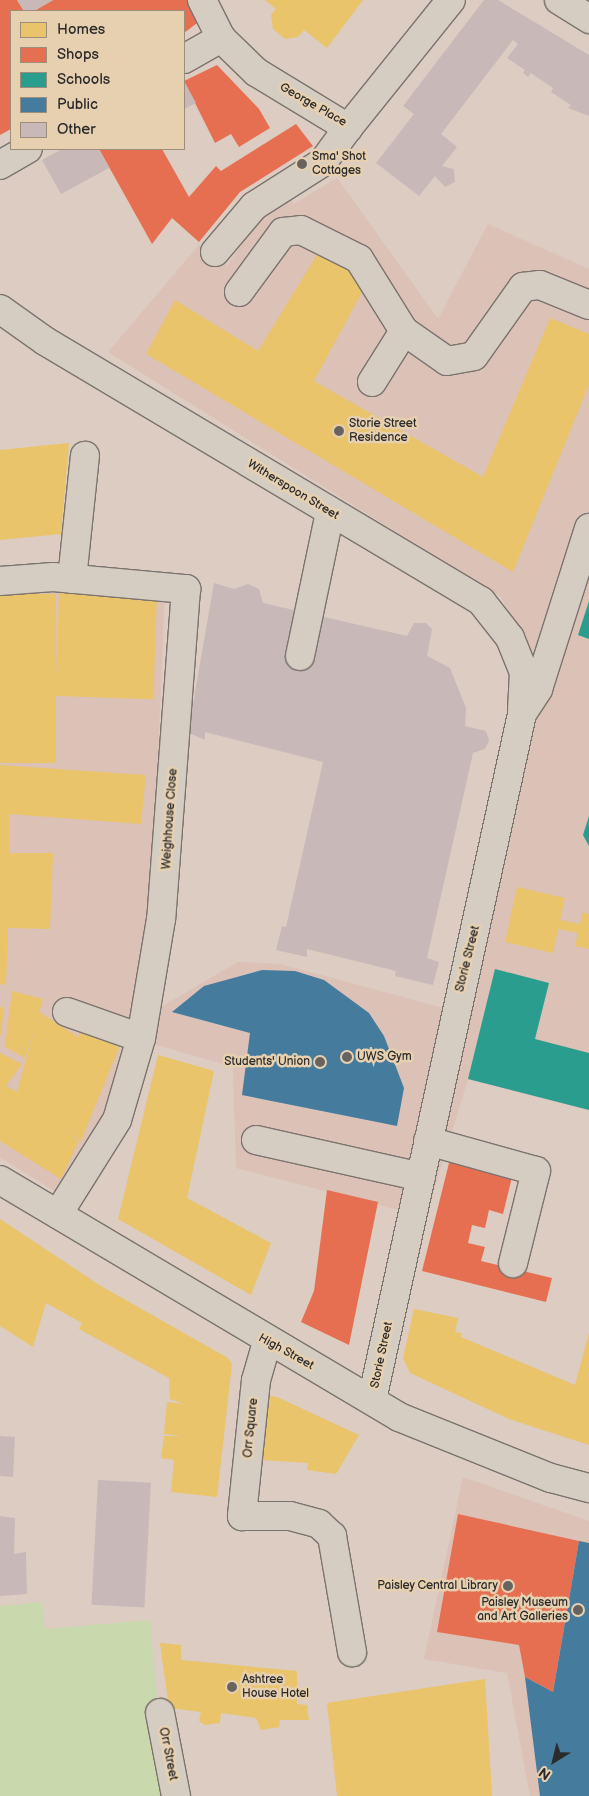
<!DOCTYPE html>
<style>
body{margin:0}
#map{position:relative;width:589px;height:1796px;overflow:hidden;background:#dcccc1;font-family:"Balsamiq Sans",sans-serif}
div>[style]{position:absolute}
.built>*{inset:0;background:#dcc1b7}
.green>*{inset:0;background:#cad8ad}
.homes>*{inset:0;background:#e9c46a;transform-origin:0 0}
.shops>*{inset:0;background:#e76f51}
.schools>*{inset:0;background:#2a9d8f}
.public>*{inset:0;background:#457b9d}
.building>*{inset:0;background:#c8b9b8;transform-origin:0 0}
.roads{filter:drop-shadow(1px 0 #7b736e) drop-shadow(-1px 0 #7b736e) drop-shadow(0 1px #7b736e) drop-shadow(0 -1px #7b736e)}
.minor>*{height:28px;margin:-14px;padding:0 14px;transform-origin:14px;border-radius:14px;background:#d6cdc2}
.dots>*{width:14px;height:14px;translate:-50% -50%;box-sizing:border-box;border:2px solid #e7d0b0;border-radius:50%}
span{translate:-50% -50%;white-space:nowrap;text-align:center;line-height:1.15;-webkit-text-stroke:5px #e7d0b0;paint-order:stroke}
.street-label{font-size:12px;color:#2b2b2b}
.poi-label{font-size:12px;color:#2b2b2b}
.left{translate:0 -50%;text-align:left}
.right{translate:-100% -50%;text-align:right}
.legend{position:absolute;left:10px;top:10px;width:175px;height:140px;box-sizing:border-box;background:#e7d0b0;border:1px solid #9c8e7b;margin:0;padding:6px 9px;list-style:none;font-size:15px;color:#2b2b2b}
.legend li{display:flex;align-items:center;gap:10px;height:25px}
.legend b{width:25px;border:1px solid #9c8e7b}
.north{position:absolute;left:529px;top:1736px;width:50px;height:50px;-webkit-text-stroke:4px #e7d0b0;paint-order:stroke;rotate:216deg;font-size:14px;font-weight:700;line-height:20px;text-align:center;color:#2b2b2b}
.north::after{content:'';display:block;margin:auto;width:18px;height:22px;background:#2b2b2b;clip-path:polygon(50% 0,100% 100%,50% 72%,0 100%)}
</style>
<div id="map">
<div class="built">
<div style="clip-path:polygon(337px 178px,438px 319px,488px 224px,589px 269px,589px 1110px,468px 1079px,426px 1217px,236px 1168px,233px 1067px,150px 1043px,161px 1007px,238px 962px,280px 964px,455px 1011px,538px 688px,502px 598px,108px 352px,199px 245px,227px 266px,269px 204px,288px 192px,294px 204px)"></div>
<div style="clip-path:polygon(0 590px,165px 591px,151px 921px,127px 1066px,67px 1199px,0 1157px)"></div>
<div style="clip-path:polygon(463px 1477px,589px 1521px,589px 1796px,530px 1796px,507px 1673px,424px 1659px)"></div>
</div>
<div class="green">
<div style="clip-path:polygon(42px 1602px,45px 1629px,150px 1620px,166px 1796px,0 1796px,0 1606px)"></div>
</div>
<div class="homes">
<div style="clip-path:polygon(265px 0,363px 0,327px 48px,304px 30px,298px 37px,285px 39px,273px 29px,271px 15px,276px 9px)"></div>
<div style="clip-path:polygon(318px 253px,368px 281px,314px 381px,483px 477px,550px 318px,589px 334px,589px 385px,513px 572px,146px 354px,175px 300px,258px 351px)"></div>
<div style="clip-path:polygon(69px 443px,61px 534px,0 540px,0 450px)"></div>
<div style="left:59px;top:593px;width:98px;height:103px;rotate:2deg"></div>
<div style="left:56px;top:594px;width:169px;height:56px;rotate:90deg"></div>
<div style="clip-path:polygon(0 765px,146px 775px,141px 824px,9px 814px,9px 853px,53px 853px,50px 929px,8px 928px,6px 985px,0 984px)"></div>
<div style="clip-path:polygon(517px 887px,565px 898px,560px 920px,580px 924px,583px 912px,589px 914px,589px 949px,575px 946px,578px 933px,558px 929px,553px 953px,505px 942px)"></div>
<div style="clip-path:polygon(12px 991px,43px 999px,39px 1012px,78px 1037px,86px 1026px,119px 1048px,81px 1141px,66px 1132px,79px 1141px,61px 1179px,0 1141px,0 1053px,22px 1064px,6px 1086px,17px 1092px,35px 1027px,25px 1058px,5px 1047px)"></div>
<div style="clip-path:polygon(0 1007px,4px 1007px,1px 1035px,0 1035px)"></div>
<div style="clip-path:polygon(158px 1055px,214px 1071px,187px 1198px,271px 1243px,251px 1295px,118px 1219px)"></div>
<div style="clip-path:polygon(0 1219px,101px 1286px,228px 1358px,232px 1364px,217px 1497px,171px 1492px,174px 1460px,161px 1458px,164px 1436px,182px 1436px,164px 1434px,167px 1402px,184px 1404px,170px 1399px,169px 1378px,79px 1329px,82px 1323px,46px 1303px,33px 1347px,0 1326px)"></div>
<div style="clip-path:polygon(414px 1309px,458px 1318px,455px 1332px,462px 1333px,461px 1337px,575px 1385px,589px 1333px,589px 1445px,509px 1419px,410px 1373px,403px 1358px)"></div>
<div style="clip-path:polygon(277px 1397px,359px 1435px,336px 1474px,307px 1470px,308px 1463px,262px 1460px,265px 1403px,271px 1396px)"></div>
<div style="clip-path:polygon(160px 1643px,181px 1645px,181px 1660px,297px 1671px,297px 1704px,307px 1705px,309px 1720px,280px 1720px,279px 1727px,261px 1730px,256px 1718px,221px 1713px,220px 1723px,205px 1725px,199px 1721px,201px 1712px,169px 1708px)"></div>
<div style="clip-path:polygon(485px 1679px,492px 1796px,337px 1796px,327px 1703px)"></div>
</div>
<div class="shops">
<div style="clip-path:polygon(0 0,17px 0,24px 11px,11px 11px,11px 129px,0 135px)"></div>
<div style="clip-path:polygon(53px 0,191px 0,205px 17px,184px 33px,184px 11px,34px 11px)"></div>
<div style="clip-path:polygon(217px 65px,259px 109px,270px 128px,239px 147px,231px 134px,215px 143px,184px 81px)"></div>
<div style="clip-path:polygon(296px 124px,313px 146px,240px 192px,199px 242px,172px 218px,152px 244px,99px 149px,162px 149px,189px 197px,216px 166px,221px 171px)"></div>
<div style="clip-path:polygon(450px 1159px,512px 1177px,503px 1214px,489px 1210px,485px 1228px,472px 1225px,468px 1243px,485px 1247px,481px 1261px,552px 1278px,546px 1302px,422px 1271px)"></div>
<div style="clip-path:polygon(327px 1190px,378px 1202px,349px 1345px,301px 1322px,314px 1291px)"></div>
<div style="clip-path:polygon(458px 1514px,579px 1541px,553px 1692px,525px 1677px,519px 1645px,437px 1632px)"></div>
</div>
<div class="schools">
<div style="clip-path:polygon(589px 601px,589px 639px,578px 635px)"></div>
<div style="clip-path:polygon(589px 816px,589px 846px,583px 835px)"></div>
<div style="clip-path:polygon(495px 969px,549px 983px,535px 1039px,589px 1053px,589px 1110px,468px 1079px)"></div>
</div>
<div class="public">
<div style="clip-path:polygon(262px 970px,295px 971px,324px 980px,369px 1013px,384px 1036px,404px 1088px,397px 1126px,242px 1095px,250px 1033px,172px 1012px,204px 986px)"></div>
<div style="clip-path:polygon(579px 1541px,589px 1543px,589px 1796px,540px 1796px,525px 1677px,553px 1692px)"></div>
</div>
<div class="building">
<div style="clip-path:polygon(17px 0,53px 0,34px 11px,24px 11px)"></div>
<div style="clip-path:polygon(484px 0,498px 0,589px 55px,589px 116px,568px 108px,571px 105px,551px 92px,553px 88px,531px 73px,528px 77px,523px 73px,525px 70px,507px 58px,518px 44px,513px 40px,441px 134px,457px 147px,442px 166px,454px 169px,455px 182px,445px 187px,435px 176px,419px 196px,376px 163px,414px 114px,403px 106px)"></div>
<div style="clip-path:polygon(184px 81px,196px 103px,184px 109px)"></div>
<div style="clip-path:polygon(62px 149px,99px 149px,109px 168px,61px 194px,42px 160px)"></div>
<div style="clip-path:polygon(214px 583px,234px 589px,248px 584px,259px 589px,263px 603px,407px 636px,414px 623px,426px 623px,432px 629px,427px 656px,450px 668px,466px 708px,465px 726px,486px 731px,489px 741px,485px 749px,473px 753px,427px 958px,439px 962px,433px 985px,395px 976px,396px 971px,307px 949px,307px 957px,276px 950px,282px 926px,286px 927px,323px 762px,205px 732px,205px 740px,184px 731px,188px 704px,193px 704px)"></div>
<div style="clip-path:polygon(0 1436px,15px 1437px,13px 1477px,0 1476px)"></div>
<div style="left:98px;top:1480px;width:53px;height:125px;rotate:3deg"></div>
<div style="clip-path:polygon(0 1516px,15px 1518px,14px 1554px,26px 1552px,27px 1594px,0 1596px)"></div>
</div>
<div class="roads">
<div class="minor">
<div style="left:202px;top:0;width:42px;rotate:63.4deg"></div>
<div style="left:221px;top:38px;width:49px;rotate:44.2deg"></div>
<div style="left:256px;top:72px;width:108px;rotate:31.3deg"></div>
<div style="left:348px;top:128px;width:164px;rotate:-51.2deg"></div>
<div style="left:559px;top:0;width:36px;rotate:32deg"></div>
<div style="left:184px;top:59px;width:43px;rotate:-29.6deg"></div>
<div style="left:0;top:165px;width:32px;rotate:-30deg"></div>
<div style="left:215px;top:252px;width:60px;rotate:-49.7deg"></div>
<div style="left:254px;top:206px;width:82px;rotate:-32.5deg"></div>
<div style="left:323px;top:162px;width:42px;rotate:-53.7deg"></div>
<div style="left:239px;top:292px;width:74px;rotate:-53.7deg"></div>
<div style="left:283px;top:232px;width:18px;rotate:-6deg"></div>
<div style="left:301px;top:230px;width:65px;rotate:26.6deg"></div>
<div style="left:359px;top:259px;width:85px;rotate:58deg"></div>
<div style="left:0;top:309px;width:55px;rotate:35.4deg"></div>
<div style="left:45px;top:341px;width:508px;rotate:30.81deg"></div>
<div style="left:481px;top:601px;width:47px;rotate:51.9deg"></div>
<div style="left:510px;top:638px;width:37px;rotate:68deg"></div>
<div style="left:524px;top:672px;width:36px;rotate:93deg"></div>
<div style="left:372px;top:382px;width:60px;rotate:-57.9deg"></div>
<div style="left:404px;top:331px;width:52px;rotate:34.9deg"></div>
<div style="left:447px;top:361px;width:27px;rotate:-10deg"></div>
<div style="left:474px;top:356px;width:85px;rotate:-54.6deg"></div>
<div style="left:523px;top:287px;width:17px;rotate:-7deg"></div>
<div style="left:540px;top:285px;width:53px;rotate:22.2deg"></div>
<div style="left:72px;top:579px;width:124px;rotate:-84deg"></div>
<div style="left:0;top:581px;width:53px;rotate:-4.3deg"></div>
<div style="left:53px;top:577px;width:134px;rotate:5.2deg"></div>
<div style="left:186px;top:589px;width:331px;rotate:94.3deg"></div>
<div style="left:161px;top:919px;width:121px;rotate:99.5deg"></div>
<div style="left:141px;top:1038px;width:85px;rotate:106.3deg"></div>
<div style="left:117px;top:1120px;width:111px;rotate:122.1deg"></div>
<div style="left:300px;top:656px;width:147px;rotate:-78.2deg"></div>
<div style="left:67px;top:1012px;width:78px;rotate:19.4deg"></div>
<div style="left:256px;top:1140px;width:169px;rotate:12.6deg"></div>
<div style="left:428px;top:1141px;width:112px;rotate:15.5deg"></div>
<div style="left:536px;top:1171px;width:95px;rotate:104deg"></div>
<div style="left:0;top:1180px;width:464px;rotate:30.7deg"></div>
<div style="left:399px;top:1417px;width:164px;rotate:21.9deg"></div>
<div style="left:551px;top:1478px;width:39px;rotate:15deg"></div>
<div style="left:267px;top:1342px;width:40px;rotate:106deg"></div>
<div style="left:256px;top:1380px;width:137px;rotate:95.9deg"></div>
<div style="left:242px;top:1516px;width:48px"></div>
<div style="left:290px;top:1516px;width:30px;rotate:15deg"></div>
<div style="left:319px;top:1524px;width:18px;rotate:43deg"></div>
<div style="left:332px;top:1536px;width:118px;rotate:80.2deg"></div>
<div style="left:372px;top:1400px;width:702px;rotate:-77.67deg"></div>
<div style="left:522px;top:714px;width:30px;rotate:-57deg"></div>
<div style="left:538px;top:689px;width:169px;rotate:-72.4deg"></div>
<div style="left:160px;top:1713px;width:85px;rotate:79.1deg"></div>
</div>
</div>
<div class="dots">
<div style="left:302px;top:164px;background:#696360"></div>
<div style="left:339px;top:431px;background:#696360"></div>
<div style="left:347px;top:1057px;background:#696360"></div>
<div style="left:320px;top:1062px;background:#696360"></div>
<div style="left:508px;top:1586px;background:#696360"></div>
<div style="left:578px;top:1610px;background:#696360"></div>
<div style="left:232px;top:1687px;background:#696360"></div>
</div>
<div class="street-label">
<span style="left:313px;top:105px;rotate:30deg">George Place</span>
<span style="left:293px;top:490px;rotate:31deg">Witherspoon Street</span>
<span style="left:170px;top:819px;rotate:-86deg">Weighhouse Close</span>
<span style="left:468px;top:959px;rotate:-76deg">Storie Street</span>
<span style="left:286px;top:1352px;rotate:29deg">High Street</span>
<span style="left:382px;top:1355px;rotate:-78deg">Storie Street</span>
<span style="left:251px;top:1428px;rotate:-84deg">Orr Square</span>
<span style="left:168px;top:1754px;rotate:79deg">Orr Street</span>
</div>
<div class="poi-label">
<span class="left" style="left:312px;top:164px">Sma' Shot<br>Cottages</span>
<span class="left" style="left:349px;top:431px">Storie Street<br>Residence</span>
<span class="left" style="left:357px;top:1057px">UWS Gym</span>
<span class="right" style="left:310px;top:1062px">Students' Union</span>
<span class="right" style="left:498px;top:1586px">Paisley Central Library</span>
<span class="right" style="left:568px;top:1610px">Paisley Museum<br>and Art Galleries</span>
<span class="left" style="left:242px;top:1687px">Ashtree<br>House Hotel</span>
</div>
<ul class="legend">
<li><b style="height:14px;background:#e9c46a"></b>Homes</li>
<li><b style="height:14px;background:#e76f51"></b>Shops</li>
<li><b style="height:14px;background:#2a9d8f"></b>Schools</li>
<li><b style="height:14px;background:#457b9d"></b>Public</li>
<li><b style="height:14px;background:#c8b9b8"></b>Other</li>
</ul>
<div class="north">N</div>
</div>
